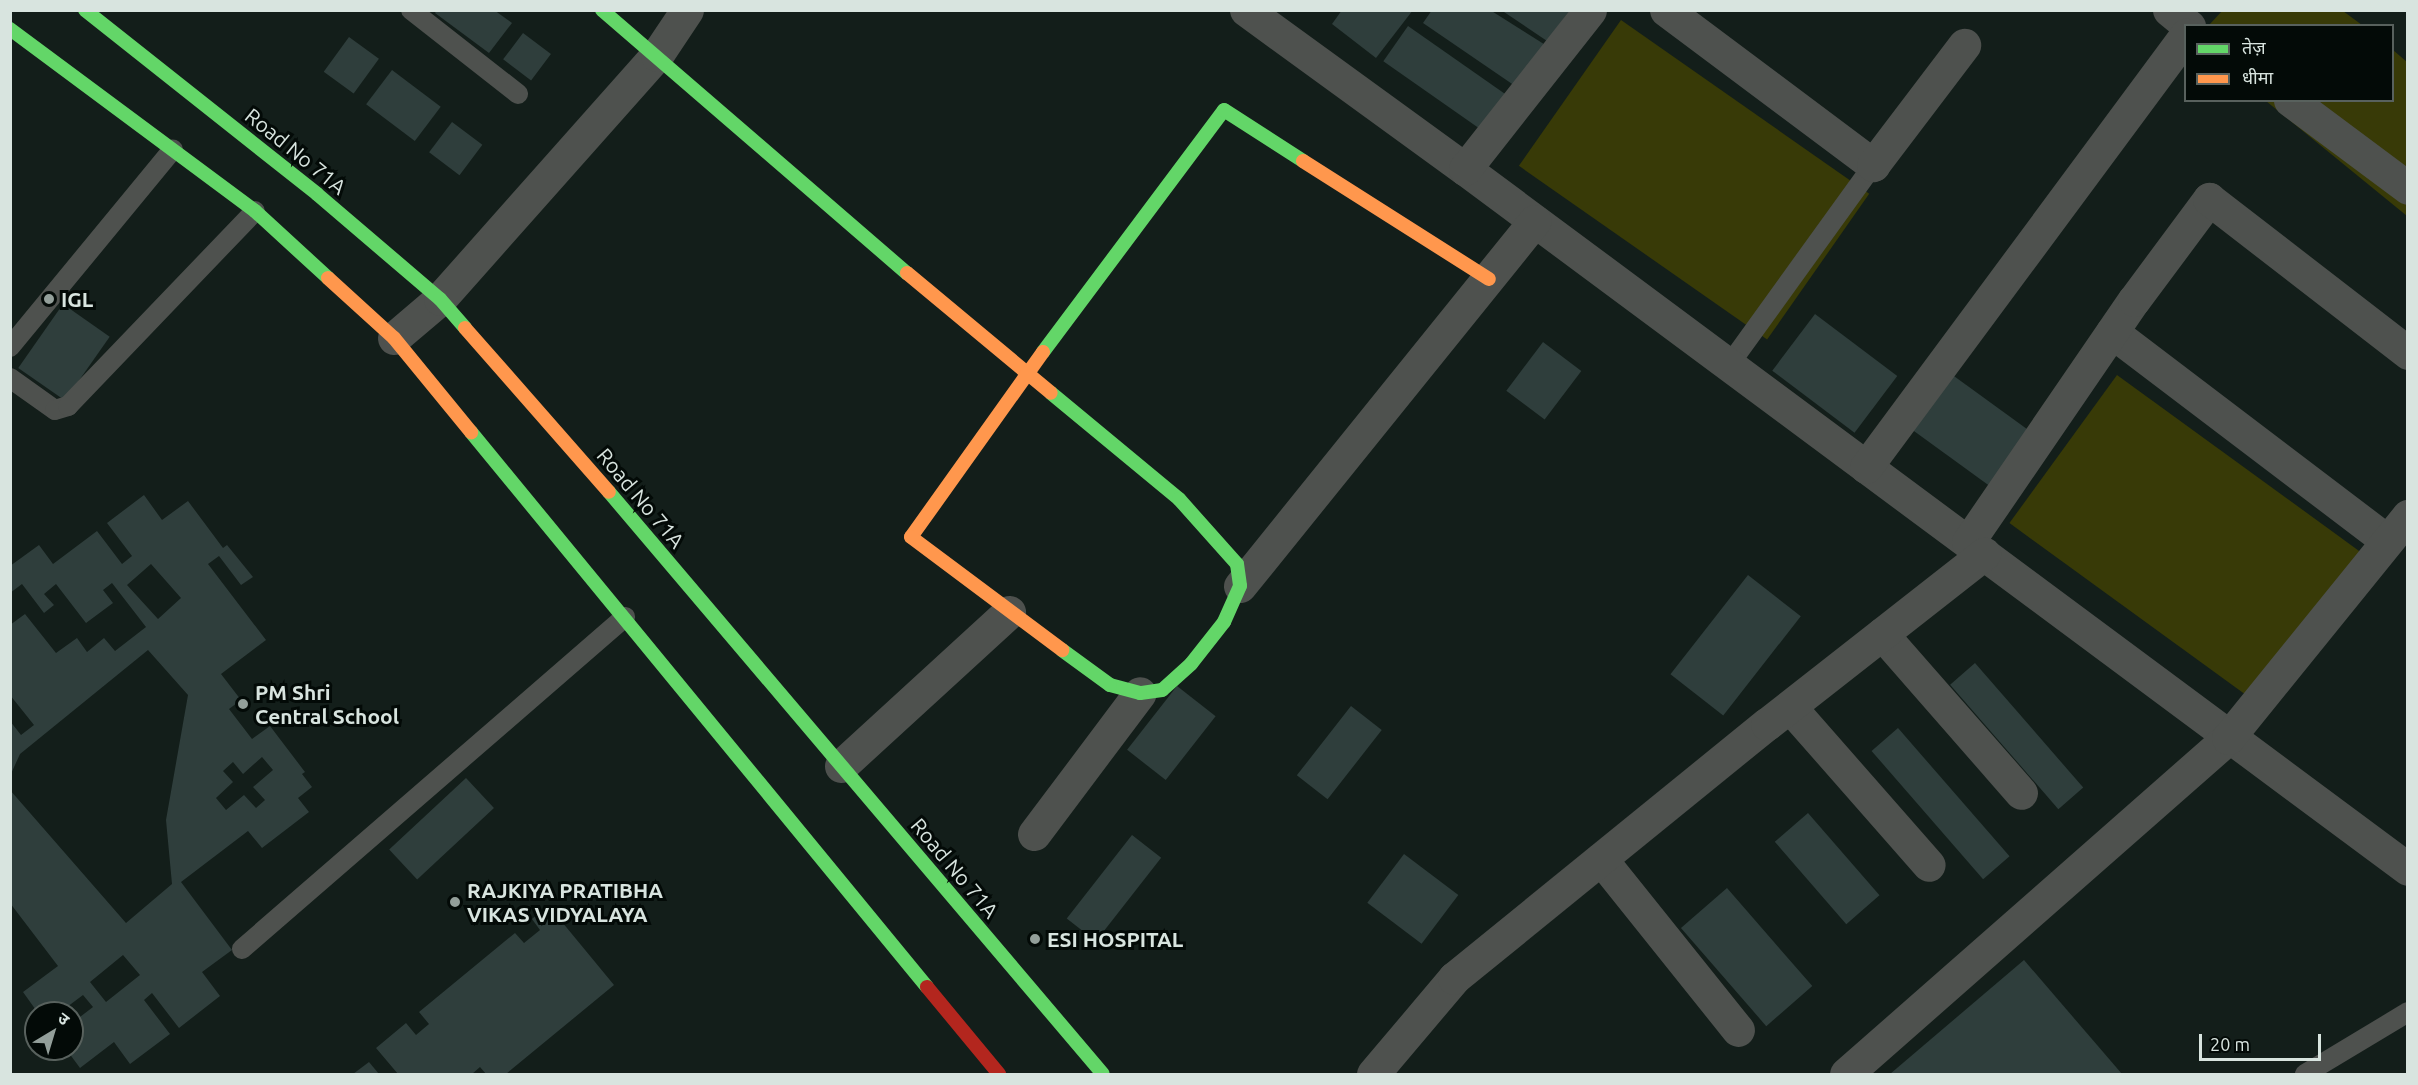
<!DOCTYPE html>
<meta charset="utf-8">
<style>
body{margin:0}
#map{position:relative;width:2418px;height:1085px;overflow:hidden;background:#131e1a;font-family:Ubuntu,"Noto Sans Devanagari",sans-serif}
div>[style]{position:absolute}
.green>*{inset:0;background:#383a07;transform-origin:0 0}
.building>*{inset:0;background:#2f3e3c;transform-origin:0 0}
.lane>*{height:20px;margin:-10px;padding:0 10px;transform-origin:10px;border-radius:10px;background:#4e514e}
.street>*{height:33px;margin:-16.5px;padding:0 16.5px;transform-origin:16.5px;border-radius:16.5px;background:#4e514e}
.fast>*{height:14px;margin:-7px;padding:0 7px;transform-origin:7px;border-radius:7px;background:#63d668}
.slow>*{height:14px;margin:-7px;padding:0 7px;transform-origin:7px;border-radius:7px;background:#ff974d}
.jam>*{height:14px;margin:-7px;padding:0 7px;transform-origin:7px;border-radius:7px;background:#b3261e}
.dots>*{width:16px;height:16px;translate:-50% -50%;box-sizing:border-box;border:3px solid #030a07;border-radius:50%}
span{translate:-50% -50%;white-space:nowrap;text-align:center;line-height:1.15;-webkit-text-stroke:6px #030a07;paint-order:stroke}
.street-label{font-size:21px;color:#d8e4df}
.poi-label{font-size:21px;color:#d8e4df;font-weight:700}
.left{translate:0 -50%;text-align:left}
.frame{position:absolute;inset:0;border:12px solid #d8e4df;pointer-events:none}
.legend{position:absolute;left:2184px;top:24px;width:210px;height:78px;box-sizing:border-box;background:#030a07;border:2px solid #58615d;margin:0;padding:8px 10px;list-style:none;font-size:18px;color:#d8e4df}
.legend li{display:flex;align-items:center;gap:12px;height:30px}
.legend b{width:30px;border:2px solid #58615d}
.north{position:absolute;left:24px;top:1001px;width:60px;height:60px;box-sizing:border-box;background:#030a07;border:2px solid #58615d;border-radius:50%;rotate:38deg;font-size:16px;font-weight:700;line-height:24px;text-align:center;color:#d8e4df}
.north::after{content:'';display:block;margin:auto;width:21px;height:27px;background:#939f9a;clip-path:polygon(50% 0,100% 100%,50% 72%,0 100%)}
.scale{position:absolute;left:2199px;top:1034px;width:122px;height:27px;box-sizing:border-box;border:3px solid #d8e4df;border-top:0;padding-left:8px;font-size:18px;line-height:21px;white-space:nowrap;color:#d8e4df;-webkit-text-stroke:4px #030a07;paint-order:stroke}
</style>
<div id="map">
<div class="green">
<div style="clip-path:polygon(2223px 10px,2343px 11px,2362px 25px,2209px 25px)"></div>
<div style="left:1621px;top:20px;width:303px;height:178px;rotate:35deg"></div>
<div style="clip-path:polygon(2393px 50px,2407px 62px,2407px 216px,2266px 101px,2392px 100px)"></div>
<div style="left:2117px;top:375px;width:318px;height:183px;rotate:36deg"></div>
</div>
<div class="building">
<div style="clip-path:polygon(437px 10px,494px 10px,512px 23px,489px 53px,435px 13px)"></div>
<div style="clip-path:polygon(1342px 10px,1413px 10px,1376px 58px,1332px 24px)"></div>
<div style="clip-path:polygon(1432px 10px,1490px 10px,1547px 46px,1518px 88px,1423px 23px)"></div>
<div style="clip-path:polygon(1501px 10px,1570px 10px,1547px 41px)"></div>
<div style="left:1408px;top:26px;width:126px;height:43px;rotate:35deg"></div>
<div style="left:523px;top:33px;width:35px;height:33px;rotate:37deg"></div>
<div style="left:349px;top:37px;width:37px;height:43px;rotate:36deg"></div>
<div style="left:392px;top:70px;width:61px;height:43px;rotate:37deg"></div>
<div style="left:452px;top:122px;width:38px;height:38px;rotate:37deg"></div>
<div style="left:63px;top:304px;width:57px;height:78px;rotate:35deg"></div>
<div style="left:1815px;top:314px;width:103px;height:71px;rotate:37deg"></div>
<div style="left:1543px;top:342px;width:48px;height:61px;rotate:37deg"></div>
<div style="left:1947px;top:371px;width:103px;height:68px;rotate:36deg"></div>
<div style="clip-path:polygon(evenodd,144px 495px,162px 520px,188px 501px,223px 548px,227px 545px,253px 577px,241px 585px,219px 556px,208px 564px,266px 640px,221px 674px,241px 700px,229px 709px,252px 739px,270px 726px,305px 772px,302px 774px,312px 787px,298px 798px,309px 812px,262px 848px,248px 831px,181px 882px,232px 950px,202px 972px,220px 996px,179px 1028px,152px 993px,144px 1000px,170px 1034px,130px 1064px,114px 1042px,80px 1068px,66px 1049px,72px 1049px,72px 1023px,93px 1007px,83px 995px,59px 1013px,38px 1013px,23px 992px,58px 966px,10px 903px,10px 790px,126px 923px,172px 884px,166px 820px,188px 695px,148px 650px,20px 754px,10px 776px,10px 721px,21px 735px,34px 725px,10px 695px,10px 625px,25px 614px,56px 653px,77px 638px,87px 652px,104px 638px,115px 651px,146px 627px,112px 583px,103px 590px,113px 603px,86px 623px,56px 584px,44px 594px,54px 605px,44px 613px,22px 584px,10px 593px,10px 566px,39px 545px,53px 564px,97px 531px,122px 564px,132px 556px,107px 523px,144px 495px,151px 564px,181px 598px,158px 619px,127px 585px,151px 564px,144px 495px,262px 757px,273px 770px,253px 787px,265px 800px,256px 808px,244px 795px,226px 810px,216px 798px,233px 782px,223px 771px,233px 762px,243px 774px,262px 757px,144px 495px,123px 955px,140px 975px,106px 1002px,90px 982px,123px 955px)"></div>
<div style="left:1748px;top:575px;width:67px;height:126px;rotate:38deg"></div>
<div style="left:1975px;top:663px;width:165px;height:33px;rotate:49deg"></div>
<div style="left:1177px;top:686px;width:49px;height:81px;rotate:38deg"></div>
<div style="left:1351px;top:706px;width:39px;height:88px;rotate:38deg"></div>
<div style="left:1898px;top:728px;width:170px;height:35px;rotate:49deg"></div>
<div style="left:466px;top:778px;width:41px;height:105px;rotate:47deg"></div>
<div style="left:1808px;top:813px;width:109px;height:44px;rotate:49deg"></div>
<div style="left:1132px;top:835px;width:37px;height:106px;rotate:38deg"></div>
<div style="left:1404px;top:854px;width:68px;height:61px;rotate:37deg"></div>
<div style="left:1727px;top:888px;width:130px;height:61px;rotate:49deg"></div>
<div style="clip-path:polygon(548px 905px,614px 985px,506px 1074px,486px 1074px,480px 1067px,472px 1074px,398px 1074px,376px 1048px,406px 1023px,416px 1035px,429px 1024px,419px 1012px,515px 933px,524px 943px,540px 930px,532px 919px)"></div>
<div style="clip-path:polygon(2024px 960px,2122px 1074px,1890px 1074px)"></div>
<div style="clip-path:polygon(369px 1062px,379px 1074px,353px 1074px)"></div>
</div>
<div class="lane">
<div style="left:411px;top:10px;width:136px;rotate:38.1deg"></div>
<div style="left:10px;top:347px;width:256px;rotate:-50.5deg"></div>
<div style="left:1729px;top:365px;width:246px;rotate:-54.2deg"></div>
<div style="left:10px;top:378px;width:55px;rotate:35.4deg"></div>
<div style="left:55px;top:410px;width:14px;rotate:-17deg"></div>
<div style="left:68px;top:406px;width:270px;rotate:-46.2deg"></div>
<div style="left:242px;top:949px;width:507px;rotate:-40.92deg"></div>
<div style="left:2305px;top:1074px;width:120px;rotate:-31deg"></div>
</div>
<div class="street">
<div style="left:1246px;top:10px;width:271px;rotate:36deg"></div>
<div style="left:1465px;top:169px;width:1174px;rotate:36.59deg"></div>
<div style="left:1666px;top:10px;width:259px;rotate:36.8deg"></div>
<div style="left:1873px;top:165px;width:151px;rotate:-52.8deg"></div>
<div style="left:2169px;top:10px;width:26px;rotate:39deg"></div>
<div style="left:2290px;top:100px;width:147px;rotate:36.7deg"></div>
<div style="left:1465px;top:169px;width:202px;rotate:-51.8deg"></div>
<div style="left:2112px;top:332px;width:345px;rotate:37.2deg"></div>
<div style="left:394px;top:338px;width:60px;rotate:-40.3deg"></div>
<div style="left:440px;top:299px;width:327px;rotate:-48.4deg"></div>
<div style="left:657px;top:55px;width:54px;rotate:-56.3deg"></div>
<div style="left:1866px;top:467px;width:538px;rotate:-53.47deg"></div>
<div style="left:1968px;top:542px;width:293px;rotate:-55.6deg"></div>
<div style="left:2134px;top:300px;width:126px;rotate:-53.4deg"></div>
<div style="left:2209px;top:199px;width:252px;rotate:37.7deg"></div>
<div style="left:1240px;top:586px;width:469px;rotate:-51.1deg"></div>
<div style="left:1882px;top:634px;width:211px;rotate:48.8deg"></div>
<div style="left:1790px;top:707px;width:210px;rotate:48.7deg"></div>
<div style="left:841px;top:766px;width:228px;rotate:-42.5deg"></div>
<div style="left:1034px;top:834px;width:176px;rotate:-53.1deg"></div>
<div style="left:1601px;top:859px;width:219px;rotate:51.3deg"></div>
<div style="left:1373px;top:1074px;width:126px;rotate:-49.8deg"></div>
<div style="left:1454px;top:978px;width:403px;rotate:-39.1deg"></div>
<div style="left:1767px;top:724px;width:276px;rotate:-38.1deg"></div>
<div style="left:1846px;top:1074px;width:509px;rotate:-41.33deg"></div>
<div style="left:2228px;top:738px;width:286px;rotate:-51deg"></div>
</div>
<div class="fast">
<div style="left:85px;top:10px;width:296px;rotate:38.4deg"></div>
<div style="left:317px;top:194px;width:162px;rotate:40.5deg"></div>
<div style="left:440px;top:299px;width:38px;rotate:49deg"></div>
<div style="left:602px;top:10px;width:403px;rotate:40.8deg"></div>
<div style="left:10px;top:29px;width:305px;rotate:36.6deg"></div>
<div style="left:255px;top:211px;width:99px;rotate:42.5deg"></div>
<div style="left:1043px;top:352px;width:302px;rotate:-53.2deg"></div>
<div style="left:1224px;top:110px;width:94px;rotate:32.8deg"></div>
<div style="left:1051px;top:393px;width:166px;rotate:39.6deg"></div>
<div style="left:1179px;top:499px;width:87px;rotate:48.3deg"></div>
<div style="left:1237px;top:564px;width:22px;rotate:82deg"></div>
<div style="left:1240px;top:586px;width:39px;rotate:114deg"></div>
<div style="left:1224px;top:622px;width:53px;rotate:128.2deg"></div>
<div style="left:1191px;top:664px;width:39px;rotate:138deg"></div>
<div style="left:1162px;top:690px;width:22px;rotate:172deg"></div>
<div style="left:1140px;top:693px;width:31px;rotate:-165deg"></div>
<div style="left:1110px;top:685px;width:59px;rotate:-143.9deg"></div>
<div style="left:471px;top:432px;width:718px;rotate:50.59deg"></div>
<div style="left:609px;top:492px;width:763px;rotate:49.68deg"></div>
</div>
<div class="slow">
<div style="left:1303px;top:161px;width:220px;rotate:32.4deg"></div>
<div style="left:907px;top:273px;width:187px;rotate:39.8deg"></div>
<div style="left:328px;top:278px;width:89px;rotate:42.3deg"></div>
<div style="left:394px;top:338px;width:122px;rotate:50.7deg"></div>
<div style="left:465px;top:328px;width:218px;rotate:48.7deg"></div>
<div style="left:1043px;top:352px;width:227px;rotate:125.5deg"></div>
<div style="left:911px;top:537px;width:189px;rotate:36.8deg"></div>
</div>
<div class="jam">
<div style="left:927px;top:987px;width:113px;rotate:50.4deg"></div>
</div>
<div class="dots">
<div style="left:49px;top:299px;background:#939f9a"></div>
<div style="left:243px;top:704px;background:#939f9a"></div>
<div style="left:455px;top:902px;background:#939f9a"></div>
<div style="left:1035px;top:939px;background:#939f9a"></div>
</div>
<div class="street-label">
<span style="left:296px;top:151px;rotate:39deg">Road No 71A</span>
<span style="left:641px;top:498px;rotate:50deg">Road No 71A</span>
<span style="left:955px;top:868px;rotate:50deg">Road No 71A</span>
</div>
<div class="poi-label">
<span class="left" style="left:61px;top:299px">IGL</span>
<span class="left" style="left:255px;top:704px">PM Shri<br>Central School</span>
<span class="left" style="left:467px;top:902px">RAJKIYA PRATIBHA<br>VIKAS VIDYALAYA</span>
<span class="left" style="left:1047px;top:939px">ESI HOSPITAL</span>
</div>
<div class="frame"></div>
<ul class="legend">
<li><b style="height:8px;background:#63d668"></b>तेज़</li>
<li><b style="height:8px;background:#ff974d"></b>धीमा</li>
</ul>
<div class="north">उ</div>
<div class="scale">20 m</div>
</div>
